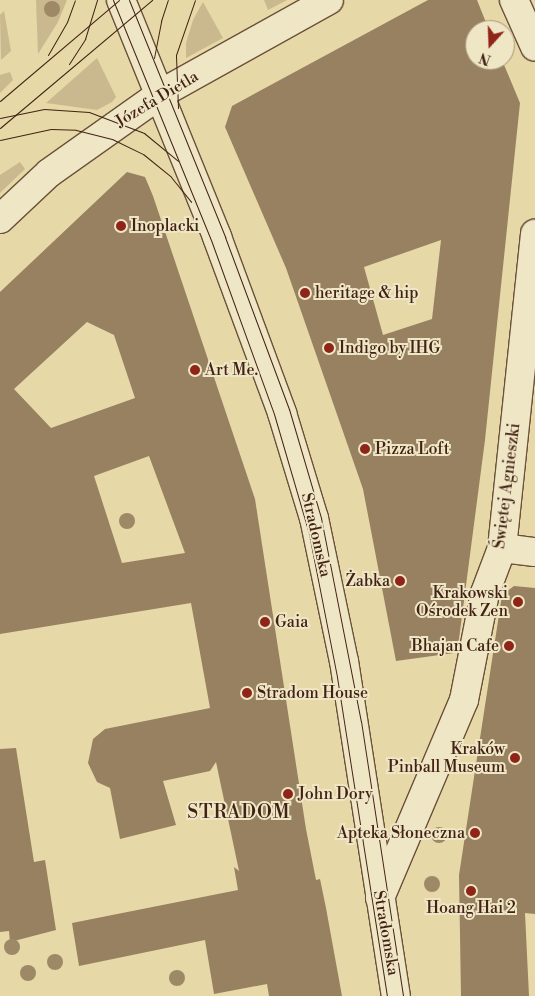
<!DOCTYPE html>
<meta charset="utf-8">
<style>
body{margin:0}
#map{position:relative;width:535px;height:996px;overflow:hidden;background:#e6d8a7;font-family:"Libre Bodoni",serif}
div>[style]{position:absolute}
.green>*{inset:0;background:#cab98e}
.building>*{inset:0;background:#978160}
.roads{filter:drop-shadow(1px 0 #6b5039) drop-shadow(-1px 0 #6b5039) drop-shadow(0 1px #6b5039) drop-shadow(0 -1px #6b5039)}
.minor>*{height:28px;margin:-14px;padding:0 14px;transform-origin:14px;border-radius:14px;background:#efe6c6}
.tertiary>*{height:28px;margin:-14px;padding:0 14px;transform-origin:14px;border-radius:14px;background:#efe6c6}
.tram>*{height:1px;margin:-0.5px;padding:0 0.5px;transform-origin:0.5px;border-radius:0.5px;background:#422214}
.trees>*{width:16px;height:16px;margin:-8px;border-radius:50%;background:#9e8967}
.dots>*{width:14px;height:14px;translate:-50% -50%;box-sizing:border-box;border:2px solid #efe6c6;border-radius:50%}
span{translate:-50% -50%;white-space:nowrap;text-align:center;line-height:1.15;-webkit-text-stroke:4px #efe6c6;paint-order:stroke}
.street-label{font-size:16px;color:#422214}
.poi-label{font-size:16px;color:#422214}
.left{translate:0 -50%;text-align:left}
.right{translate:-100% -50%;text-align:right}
.quarter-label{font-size:19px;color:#422214;letter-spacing:1px}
.north{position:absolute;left:465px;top:20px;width:50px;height:50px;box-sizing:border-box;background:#efe6c6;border:1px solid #aa987f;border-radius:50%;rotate:200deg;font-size:14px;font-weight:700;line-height:20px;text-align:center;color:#422214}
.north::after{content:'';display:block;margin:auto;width:18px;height:22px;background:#8f2418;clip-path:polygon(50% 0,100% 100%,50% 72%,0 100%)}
</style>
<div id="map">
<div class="green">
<div style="clip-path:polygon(36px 0,67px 0,58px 22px,38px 54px)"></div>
<div style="clip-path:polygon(264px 0,287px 0,268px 10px)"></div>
<div style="clip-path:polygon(203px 2px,223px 38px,186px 58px,186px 43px,193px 20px)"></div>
<div style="clip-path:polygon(4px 11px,11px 51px,1px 60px,0 15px)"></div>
<div style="clip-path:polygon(97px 58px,116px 97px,112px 102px,97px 110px,46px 103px)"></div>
<div style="clip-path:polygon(10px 72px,13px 80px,0 93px,0 75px)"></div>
<div style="clip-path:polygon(20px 162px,25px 169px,0 193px,0 175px)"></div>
</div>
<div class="building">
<div style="clip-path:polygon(evenodd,428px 0,477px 0,489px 30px,475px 30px,475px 60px,502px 60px,520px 103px,485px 440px,459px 639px,454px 653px,396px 661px,363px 489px,286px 268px,225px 127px,232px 106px,428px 0,441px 240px,432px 319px,383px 335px,364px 267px,441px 240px)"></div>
<div style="clip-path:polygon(evenodd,127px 172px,145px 177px,153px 196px,255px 499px,306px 829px,316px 880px,320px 879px,326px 908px,342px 996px,269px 996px,267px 984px,214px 994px,205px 940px,79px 966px,72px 923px,238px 890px,234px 867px,239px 871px,216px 762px,210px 771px,163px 781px,176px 825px,120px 839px,110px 788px,97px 782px,88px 763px,93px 739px,105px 729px,210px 708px,191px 603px,0 634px,0 292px,127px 172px,87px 322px,114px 335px,135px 398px,51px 428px,14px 389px,87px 322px,127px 172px,149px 456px,185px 553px,122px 563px,94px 476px,149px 456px)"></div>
<div style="clip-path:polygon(514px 586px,535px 588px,535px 914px,525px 913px,529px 996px,461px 996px,459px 875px,502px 595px)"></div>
<div style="clip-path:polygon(16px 748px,34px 862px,45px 860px,56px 930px,10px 942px,9px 931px,0 932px,0 749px)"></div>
</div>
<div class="roads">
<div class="minor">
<div style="left:121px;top:0;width:256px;rotate:67.9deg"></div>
<div style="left:217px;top:237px;width:188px;rotate:69.7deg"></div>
<div style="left:282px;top:413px;width:110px;rotate:73.1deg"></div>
<div style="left:314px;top:518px;width:146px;rotate:78.2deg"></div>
<div style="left:344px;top:661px;width:339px;rotate:81.2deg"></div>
<div style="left:514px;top:0;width:51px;rotate:65.9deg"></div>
<div style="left:502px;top:548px;width:33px;rotate:7deg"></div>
<div style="left:380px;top:898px;width:215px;rotate:-67deg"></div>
<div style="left:464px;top:700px;width:109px;rotate:-78.9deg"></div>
<div style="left:485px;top:593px;width:48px;rotate:-69.3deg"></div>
<div style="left:502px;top:548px;width:316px;rotate:-84deg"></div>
</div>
<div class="tertiary">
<div style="left:0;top:219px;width:67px;rotate:-43.2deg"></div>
<div style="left:49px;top:173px;width:138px;rotate:-35.3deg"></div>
<div style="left:162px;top:93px;width:191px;rotate:-29.1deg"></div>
</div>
</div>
<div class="tram">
<div style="left:113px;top:0;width:259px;rotate:67.8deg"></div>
<div style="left:211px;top:240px;width:185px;rotate:70.1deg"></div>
<div style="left:274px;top:414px;width:125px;rotate:73.7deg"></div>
<div style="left:309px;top:534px;width:146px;rotate:78.9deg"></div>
<div style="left:337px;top:677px;width:323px;rotate:81.1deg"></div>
<div style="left:129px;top:0;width:256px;rotate:67.9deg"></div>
<div style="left:225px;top:237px;width:184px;rotate:69.6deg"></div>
<div style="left:289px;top:409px;width:114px;rotate:73.6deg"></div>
<div style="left:321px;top:518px;width:207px;rotate:78.9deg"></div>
<div style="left:361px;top:721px;width:278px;rotate:81.3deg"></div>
<div style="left:48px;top:55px;width:38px;rotate:-60deg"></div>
<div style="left:67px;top:22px;width:23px;rotate:-70deg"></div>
<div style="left:154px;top:58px;width:38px;rotate:-79deg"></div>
<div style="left:161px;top:21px;width:22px;rotate:-72deg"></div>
<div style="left:69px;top:64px;width:30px;rotate:-57deg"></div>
<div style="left:85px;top:39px;width:41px;rotate:-72.9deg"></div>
<div style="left:0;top:101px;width:156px;rotate:-40.3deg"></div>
<div style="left:178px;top:108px;width:53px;rotate:-92.2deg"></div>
<div style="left:176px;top:55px;width:58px;rotate:-70.9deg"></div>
<div style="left:0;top:118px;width:45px;rotate:-11.6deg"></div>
<div style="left:44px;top:109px;width:45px;rotate:3.8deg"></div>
<div style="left:89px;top:112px;width:59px;rotate:20.9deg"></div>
<div style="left:144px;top:133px;width:44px;rotate:39.5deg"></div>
<div style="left:0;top:128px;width:199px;rotate:-40.1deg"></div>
<div style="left:0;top:140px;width:52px;rotate:-12.2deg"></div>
<div style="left:51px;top:129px;width:25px;rotate:2deg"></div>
<div style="left:76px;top:130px;width:37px;rotate:14deg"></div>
<div style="left:112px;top:139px;width:34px;rotate:26deg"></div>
<div style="left:143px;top:154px;width:36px;rotate:39deg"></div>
<div style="left:171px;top:177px;width:32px;rotate:51deg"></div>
</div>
<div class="trees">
<div style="left:52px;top:9px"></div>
<div style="left:127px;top:521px"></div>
<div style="left:439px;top:835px"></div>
<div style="left:432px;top:884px"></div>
<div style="left:12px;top:947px"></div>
<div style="left:55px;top:962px"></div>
<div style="left:28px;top:973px"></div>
<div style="left:177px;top:978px"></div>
</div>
<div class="dots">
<div style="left:121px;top:226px;background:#8f2418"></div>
<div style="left:305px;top:293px;background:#8f2418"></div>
<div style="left:329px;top:348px;background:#8f2418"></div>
<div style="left:195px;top:370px;background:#8f2418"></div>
<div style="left:365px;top:449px;background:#8f2418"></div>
<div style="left:400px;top:581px;background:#8f2418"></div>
<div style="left:518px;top:602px;background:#8f2418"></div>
<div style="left:265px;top:622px;background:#8f2418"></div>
<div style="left:509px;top:646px;background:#8f2418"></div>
<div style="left:247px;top:693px;background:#8f2418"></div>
<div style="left:515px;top:758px;background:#8f2418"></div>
<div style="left:288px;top:794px;background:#8f2418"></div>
<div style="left:475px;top:833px;background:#8f2418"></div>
<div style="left:471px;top:891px;background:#8f2418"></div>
</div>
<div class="street-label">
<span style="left:157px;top:99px;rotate:-31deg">Józefa Dietla</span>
<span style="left:507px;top:486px;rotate:-83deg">Świętej Agnieszki</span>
<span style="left:316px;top:535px;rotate:77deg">Stradomska</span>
<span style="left:386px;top:933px;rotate:80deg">Stradomska</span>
</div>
<div class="poi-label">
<span class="left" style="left:131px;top:226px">Inoplacki</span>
<span class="left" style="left:315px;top:293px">heritage &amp; hip</span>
<span class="left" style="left:339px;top:348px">Indigo by IHG</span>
<span class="left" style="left:205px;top:370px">Art Me.</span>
<span class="left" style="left:375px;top:449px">Pizza Loft</span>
<span class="right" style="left:390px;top:581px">Żabka</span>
<span class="right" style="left:508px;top:602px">Krakowski<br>Ośrodek Zen</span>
<span class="left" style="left:275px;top:622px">Gaia</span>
<span class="right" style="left:499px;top:646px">Bhajan Cafe</span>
<span class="left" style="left:257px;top:693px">Stradom House</span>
<span class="right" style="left:505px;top:758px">Kraków<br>Pinball Museum</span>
<span class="left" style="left:298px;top:794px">John Dory</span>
<span class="right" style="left:465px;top:833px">Apteka Słoneczna</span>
<span style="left:471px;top:908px">Hoang Hai 2</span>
</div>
<div class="quarter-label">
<span style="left:239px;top:813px">STRADOM</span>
</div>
<div class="north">N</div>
</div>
